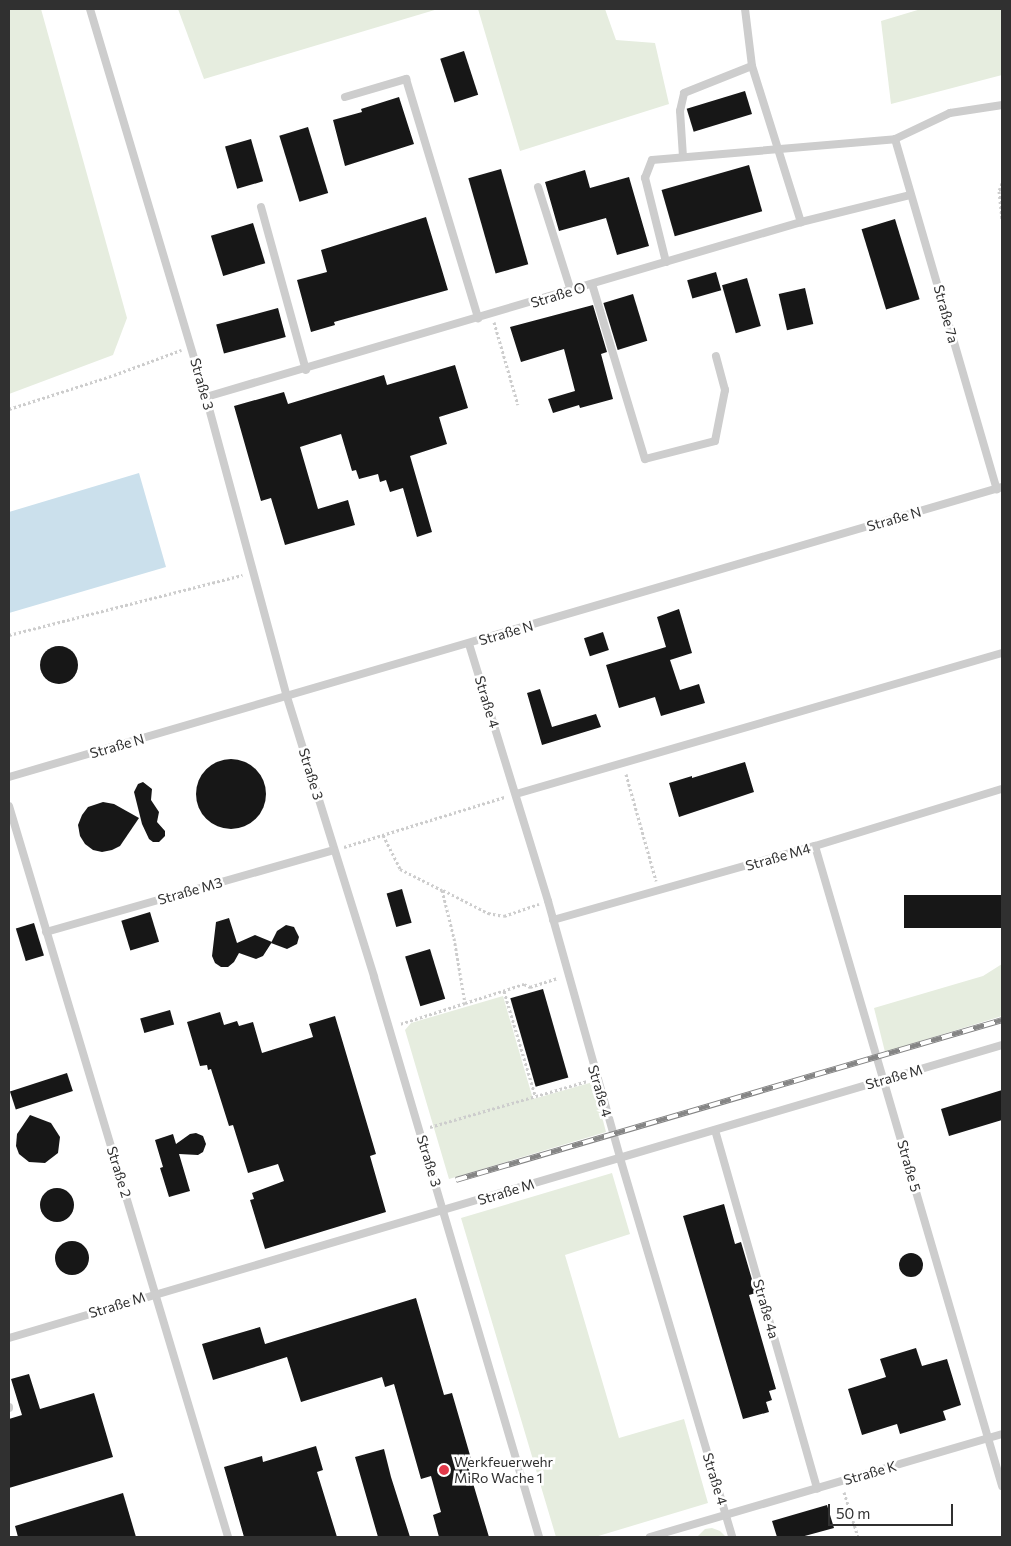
<!DOCTYPE html>
<meta charset="utf-8">
<style>
body{margin:0}
#map{position:relative;width:1011px;height:1546px;overflow:hidden;background:#fff;font-family:Commissioner,sans-serif}
div>[style]{position:absolute}
.green>*{inset:0;background:#e6eddf}
.water>*{inset:0;background:#cbe0ec}
.building>*{inset:0;background:#171717;transform-origin:0 0}
.round{border-radius:50%}
.path>*{height:3px;margin-top:-1.5px;transform-origin:0;background:repeating-linear-gradient(90deg,#cdcdcd 0 2.5px,transparent 0 5px)}
.service>*{height:8px;margin:-4px;padding:0 4px;transform-origin:4px;border-radius:4px;background:#cdcdcd}
.rail>*{height:5.5px;margin-top:-2.75px;transform-origin:0;background:repeating-linear-gradient(90deg,#fff 0 11px,#858585 0 22px);box-sizing:border-box;border-block:1px solid #858585}
.dots>*{width:14px;height:14px;translate:-50% -50%;box-sizing:border-box;border:2px solid #fff;border-radius:50%}
span{translate:-50% -50%;white-space:nowrap;text-align:center;line-height:1.15;-webkit-text-stroke:5px #fff;paint-order:stroke}
.street-label{font-size:14px;color:#303030}
.poi-label{font-size:14px;color:#303030}
.left{translate:0 -50%;text-align:left}
.frame{position:absolute;inset:0;border:10px solid #303030;pointer-events:none}
.scale{position:absolute;left:828px;top:1504px;width:125px;height:22px;box-sizing:border-box;border:2px solid #303030;border-top:0;padding-left:6px;font-size:15px;line-height:18px;white-space:nowrap;color:#303030;-webkit-text-stroke:4px #fff;paint-order:stroke}
</style>
<div id="map">
<div class="green">
<div style="clip-path:polygon(9px 9px,41px 9px,127px 318px,113px 355px,9px 394px)"></div>
<div style="clip-path:polygon(178px 9px,438px 9px,204px 79px)"></div>
<div style="clip-path:polygon(478px 9px,605px 9px,616px 40px,655px 43px,669px 104px,520px 151px)"></div>
<div style="clip-path:polygon(921px 9px,1002px 9px,1002px 75px,891px 104px,881px 21px)"></div>
<div style="clip-path:polygon(1002px 964px,1002px 1016px,885px 1052px,874px 1008px,983px 976px)"></div>
<div style="clip-path:polygon(503px 996px,533px 1099px,593px 1082px,606px 1132px,449px 1179px,405px 1030px,411px 1023px)"></div>
<div style="clip-path:polygon(612px 1173px,630px 1234px,565px 1255px,619px 1438px,684px 1419px,708px 1503px,595px 1537px,556px 1537px,461px 1218px)"></div>
<div style="clip-path:polygon(712px 1528px,720px 1531px,726px 1537px,697px 1537px,705px 1529px)"></div>
</div>
<div class="water">
<div style="clip-path:polygon(139px 473px,166px 567px,9px 613px,9px 512px)"></div>
</div>
<div class="building">
<div style="left:464px;top:51px;width:46px;height:25px;rotate:72deg"></div>
<div style="left:745px;top:91px;width:24px;height:61px;rotate:73deg"></div>
<div style="clip-path:polygon(399px 97px,414px 144px,345px 166px,333px 120px,362px 112px,361px 109px)"></div>
<div style="left:308px;top:127px;width:69px;height:30px;rotate:73deg"></div>
<div style="left:251px;top:139px;width:44px;height:27px;rotate:74deg"></div>
<div style="left:749px;top:165px;width:48px;height:91px;rotate:74deg"></div>
<div style="left:501px;top:169px;width:99px;height:34px;rotate:74deg"></div>
<div style="clip-path:polygon(585px 170px,590px 188px,629px 177px,649px 246px,617px 255px,606px 218px,559px 231px,545px 182px)"></div>
<div style="clip-path:polygon(426px 217px,448px 290px,334px 322px,335px 325px,311px 332px,297px 280px,327px 272px,321px 250px)"></div>
<div style="left:895px;top:219px;width:84px;height:35px;rotate:73deg"></div>
<div style="left:253px;top:223px;width:42px;height:44px;rotate:73deg"></div>
<div style="left:716px;top:272px;width:19px;height:30px;rotate:74deg"></div>
<div style="left:747px;top:278px;width:50px;height:26px;rotate:74deg"></div>
<div style="left:805px;top:288px;width:37px;height:27px;rotate:77deg"></div>
<div style="left:633px;top:294px;width:49px;height:31px;rotate:73deg"></div>
<div style="clip-path:polygon(593px 305px,607px 352px,601px 354px,613px 399px,580px 408px,579px 405px,553px 413px,548px 399px,575px 391px,564px 349px,521px 362px,510px 327px)"></div>
<div style="left:278px;top:308px;width:30px;height:64px;rotate:75deg"></div>
<div style="clip-path:polygon(455px 365px,468px 408px,439px 417px,447px 444px,410px 456px,432px 532px,417px 537px,403px 488px,390px 492px,386px 480px,380px 482px,378px 474px,359px 479px,356px 470px,352px 471px,341px 434px,300px 447px,318px 509px,348px 500px,355px 525px,285px 545px,271px 498px,261px 501px,234px 406px,284px 392px,288px 404px,384px 375px,387px 385px)"></div>
<div style="clip-path:polygon(679px 609px,692px 653px,670px 660px,680px 690px,699px 684px,705px 703px,661px 716px,655px 697px,619px 708px,606px 665px,666px 647px,657px 617px)"></div>
<div style="left:603px;top:632px;width:19px;height:20px;rotate:72deg"></div>
<div class="round" style="left:40px;top:646px;width:38px;height:38px"></div>
<div style="clip-path:polygon(540px 689px,552px 727px,596px 714px,601px 727px,542px 745px,527px 693px)"></div>
<div class="round" style="left:196px;top:759px;width:70px;height:70px"></div>
<div style="clip-path:polygon(745px 762px,754px 792px,679px 817px,669px 783px,692px 776px,692px 778px)"></div>
<div style="clip-path:polygon(143px 782px,152px 789px,151px 800px,159px 812px,157px 822px,165px 831px,165px 836px,159px 842px,153px 842px,149px 839px,142px 824px,134px 792px,138px 784px)"></div>
<div style="clip-path:polygon(103px 802px,114px 804px,139px 818px,120px 846px,112px 850px,102px 852px,93px 850px,85px 844px,80px 836px,78px 825px,82px 815px,88px 807px)"></div>
<div style="left:402px;top:889px;width:35px;height:16px;rotate:74deg"></div>
<div style="left:1002px;top:895px;width:33px;height:98px;rotate:90deg"></div>
<div style="left:150px;top:912px;width:31px;height:30px;rotate:73deg"></div>
<div style="clip-path:polygon(229px 918px,237px 943px,255px 935px,272px 942px,263px 956px,256px 959px,239px 953px,234px 962px,228px 967px,221px 967px,215px 963px,212px 956px,216px 922px)"></div>
<div style="left:34px;top:923px;width:34px;height:19px;rotate:73deg"></div>
<div style="clip-path:polygon(286px 925px,294px 927px,299px 937px,297px 944px,287px 949px,271px 943px,277px 931px)"></div>
<div style="left:430px;top:949px;width:52px;height:26px;rotate:73deg"></div>
<div style="left:543px;top:989px;width:92px;height:34px;rotate:74deg"></div>
<div style="left:170px;top:1010px;width:15px;height:31px;rotate:74deg"></div>
<div style="clip-path:polygon(220px 1012px,224px 1025px,237px 1021px,239px 1026px,253px 1022px,262px 1053px,313px 1037px,309px 1024px,335px 1016px,376px 1154px,370px 1156px,386px 1212px,265px 1249px,250px 1200px,254px 1199px,252px 1193px,284px 1181px,278px 1164px,248px 1173px,233px 1125px,229px 1126px,211px 1069px,208px 1070px,207px 1065px,200px 1066px,187px 1022px)"></div>
<div style="left:67px;top:1073px;width:19px;height:60px;rotate:72deg"></div>
<div style="clip-path:polygon(1002px 1090px,1002px 1120px,949px 1136px,941px 1109px)"></div>
<div style="clip-path:polygon(30px 1115px,51px 1123px,60px 1137px,58px 1153px,45px 1163px,29px 1162px,19px 1154px,16px 1146px,17px 1134px)"></div>
<div style="clip-path:polygon(173px 1134px,176px 1144px,190px 1134px,196px 1133px,203px 1136px,206px 1144px,203px 1152px,198px 1155px,179px 1154px,190px 1191px,169px 1197px,160px 1168px,163px 1167px,155px 1140px)"></div>
<div class="round" style="left:40px;top:1188px;width:34px;height:34px"></div>
<div style="clip-path:polygon(724px 1204px,735px 1244px,741px 1242px,756px 1293px,749px 1295px,776px 1389px,769px 1391px,772px 1400px,766px 1402px,769px 1412px,743px 1419px,683px 1216px)"></div>
<div class="round" style="left:55px;top:1241px;width:34px;height:34px"></div>
<div class="round" style="left:899px;top:1253px;width:24px;height:24px"></div>
<div style="clip-path:polygon(416px 1298px,444px 1395px,452px 1393px,472px 1462px,467px 1463px,489px 1537px,439px 1537px,433px 1515px,441px 1512px,431px 1476px,421px 1479px,394px 1384px,385px 1387px,382px 1377px,301px 1402px,287px 1357px,213px 1380px,202px 1344px,260px 1327px,265px 1344px)"></div>
<div style="clip-path:polygon(916px 1348px,922px 1366px,947px 1359px,961px 1405px,943px 1411px,946px 1420px,900px 1434px,897px 1424px,862px 1435px,848px 1389px,886px 1377px,880px 1359px)"></div>
<div style="clip-path:polygon(29px 1374px,40px 1409px,94px 1393px,113px 1457px,9px 1488px,9px 1419px,22px 1415px,11px 1379px)"></div>
<div style="clip-path:polygon(316px 1446px,323px 1470px,317px 1472px,337px 1537px,244px 1537px,224px 1467px,262px 1456px,263px 1462px)"></div>
<div style="clip-path:polygon(384px 1449px,391px 1477px,410px 1537px,378px 1537px,355px 1457px)"></div>
<div style="clip-path:polygon(123px 1493px,136px 1537px,18px 1537px,15px 1526px)"></div>
<div style="clip-path:polygon(827px 1505px,834px 1528px,801px 1537px,777px 1537px,772px 1521px)"></div>
</div>
<div class="path">
<div style="left:1002px;top:183px;width:9px;rotate:111deg"></div>
<div style="left:999px;top:191px;width:28px;rotate:84deg"></div>
<div style="left:494px;top:322px;width:86px;rotate:73.9deg"></div>
<div style="left:9px;top:409px;width:110px;rotate:-17.9deg"></div>
<div style="left:114px;top:375px;width:72px;rotate:-20.5deg"></div>
<div style="left:9px;top:635px;width:241px;rotate:-14.4deg"></div>
<div style="left:626px;top:774px;width:111px;rotate:74.3deg"></div>
<div style="left:383px;top:835px;width:38px;rotate:63deg"></div>
<div style="left:400px;top:869px;width:47px;rotate:26.6deg"></div>
<div style="left:442px;top:890px;width:49px;rotate:76deg"></div>
<div style="left:454px;top:938px;width:66px;rotate:80.4deg"></div>
<div style="left:465px;top:1003px;width:68px;rotate:162.1deg"></div>
<div style="left:344px;top:847px;width:169px;rotate:-17.3deg"></div>
<div style="left:443px;top:890px;width:51px;rotate:27.1deg"></div>
<div style="left:488px;top:913px;width:16px;rotate:11deg"></div>
<div style="left:504px;top:916px;width:37px;rotate:-19deg"></div>
<div style="left:504px;top:991px;width:109px;rotate:73.4deg"></div>
<div style="left:465px;top:1003px;width:62px;rotate:-17.9deg"></div>
<div style="left:524px;top:984px;width:7px;rotate:27deg"></div>
<div style="left:530px;top:987px;width:29px;rotate:-18deg"></div>
<div style="left:430px;top:1127px;width:164px;rotate:-16.3deg"></div>
<div style="left:844px;top:1492px;width:47px;rotate:72.7deg"></div>
</div>
<div class="service">
<div style="left:90px;top:9px;width:405px;rotate:73.4deg"></div>
<div style="left:206px;top:397px;width:311px;rotate:74.9deg"></div>
<div style="left:287px;top:697px;width:293px;rotate:72.7deg"></div>
<div style="left:374px;top:977px;width:584px;rotate:73.58deg"></div>
<div style="left:745px;top:9px;width:57px;rotate:83deg"></div>
<div style="left:752px;top:66px;width:164px;rotate:72.6deg"></div>
<div style="left:345px;top:97px;width:64px;rotate:-16.4deg"></div>
<div style="left:406px;top:79px;width:250px;rotate:73.2deg"></div>
<div style="left:895px;top:139px;width:365px;rotate:73.8deg"></div>
<div style="left:683px;top:157px;width:46px;rotate:-93.7deg"></div>
<div style="left:680px;top:111px;width:18px;rotate:-77deg"></div>
<div style="left:684px;top:93px;width:73px;rotate:-21.7deg"></div>
<div style="left:538px;top:187px;width:109px;rotate:72.4deg"></div>
<div style="left:261px;top:207px;width:169px;rotate:74.6deg"></div>
<div style="left:666px;top:262px;width:87px;rotate:-104deg"></div>
<div style="left:645px;top:178px;width:19px;rotate:-69deg"></div>
<div style="left:652px;top:160px;width:244px;rotate:-4.9deg"></div>
<div style="left:895px;top:139px;width:61px;rotate:-25.3deg"></div>
<div style="left:950px;top:113px;width:53px;rotate:-8.7deg"></div>
<div style="left:592px;top:284px;width:183px;rotate:73.2deg"></div>
<div style="left:645px;top:459px;width:72px;rotate:-14.4deg"></div>
<div style="left:715px;top:441px;width:52px;rotate:-78.9deg"></div>
<div style="left:725px;top:390px;width:35px;rotate:-105deg"></div>
<div style="left:206px;top:397px;width:620px;rotate:-16.39deg"></div>
<div style="left:801px;top:222px;width:112px;rotate:-13.9deg"></div>
<div style="left:469px;top:644px;width:269px;rotate:72.9deg"></div>
<div style="left:548px;top:901px;width:267px;rotate:74.3deg"></div>
<div style="left:620px;top:1158px;width:395px;rotate:73.5deg"></div>
<div style="left:9px;top:777px;width:1034px;rotate:-16.28deg"></div>
<div style="left:516px;top:794px;width:506px;rotate:-16.18deg"></div>
<div style="left:9px;top:806px;width:763px;rotate:73.32deg"></div>
<div style="left:815px;top:846px;width:667px;rotate:73.71deg"></div>
<div style="left:553px;top:920px;width:272px;rotate:-15.8deg"></div>
<div style="left:815px;top:846px;width:195px;rotate:-17deg"></div>
<div style="left:46px;top:932px;width:299px;rotate:-15.9deg"></div>
<div style="left:715px;top:1130px;width:373px;rotate:74.1deg"></div>
<div style="left:9px;top:1338px;width:1035px;rotate:-16.44deg"></div>
<div style="left:9px;top:1407px;width:1px;rotate:90deg"></div>
<div style="left:650px;top:1537px;width:367px;rotate:-16.3deg"></div>
</div>
<div class="rail">
<div style="left:456px;top:1180px;width:569px;rotate:-16.33deg"></div>
</div>
<div class="dots">
<div style="left:444px;top:1470px;background:#e13849"></div>
</div>
<div class="street-label">
<span style="left:558px;top:295px;rotate:-17deg">Straße O</span>
<span style="left:946px;top:314px;rotate:75deg">Straße 7a</span>
<span style="left:202px;top:384px;rotate:74deg">Straße 3</span>
<span style="left:894px;top:519px;rotate:-16deg">Straße N</span>
<span style="left:506px;top:633px;rotate:-16deg">Straße N</span>
<span style="left:487px;top:702px;rotate:73deg">Straße 4</span>
<span style="left:117px;top:746px;rotate:-16deg">Straße N</span>
<span style="left:311px;top:774px;rotate:73deg">Straße 3</span>
<span style="left:778px;top:857px;rotate:-16deg">Straße M4</span>
<span style="left:190px;top:891px;rotate:-16deg">Straße M3</span>
<span style="left:894px;top:1077px;rotate:-16deg">Straße M</span>
<span style="left:600px;top:1091px;rotate:74deg">Straße 4</span>
<span style="left:429px;top:1161px;rotate:73deg">Straße 3</span>
<span style="left:909px;top:1166px;rotate:74deg">Straße 5</span>
<span style="left:119px;top:1172px;rotate:73deg">Straße 2</span>
<span style="left:506px;top:1192px;rotate:-17deg">Straße M</span>
<span style="left:117px;top:1305px;rotate:-17deg">Straße M</span>
<span style="left:766px;top:1309px;rotate:74deg">Straße 4a</span>
<span style="left:870px;top:1473px;rotate:-16deg">Straße K</span>
<span style="left:715px;top:1479px;rotate:73deg">Straße 4</span>
</div>
<div class="poi-label">
<span class="left" style="left:454px;top:1470px">Werkfeuerwehr<br>MiRo Wache 1</span>
</div>
<div class="frame"></div>
<div class="scale">50 m</div>
</div>
